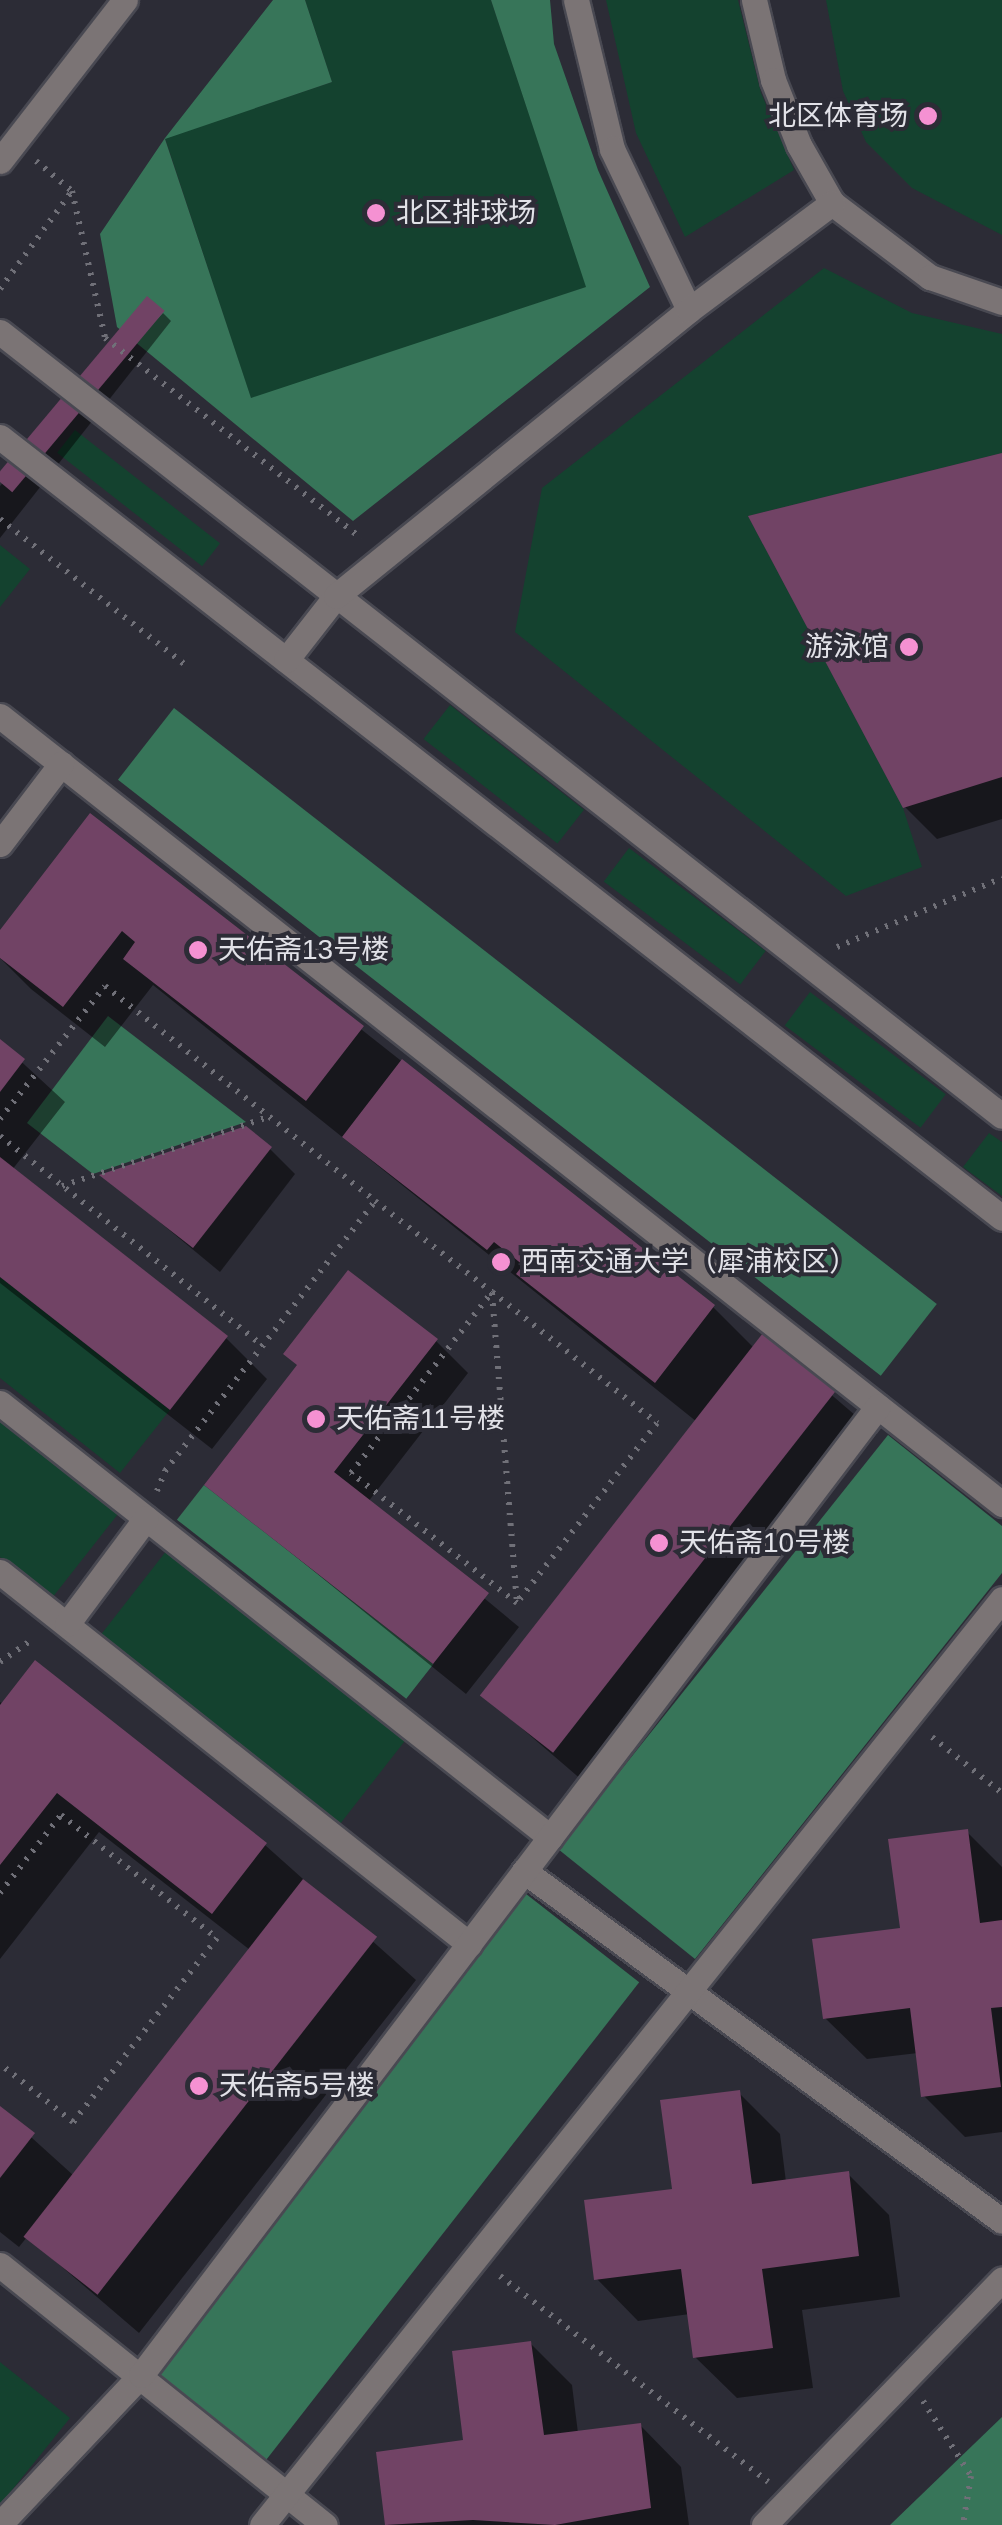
<!DOCTYPE html>
<meta charset="utf-8">
<style>
body{margin:0}
#map{position:relative;width:1002px;height:2525px;overflow:hidden;background:#2c2c36;font-family:Arial,"Noto Sans SC",sans-serif}
div>[style]{position:absolute}
.green>*{inset:0;background:#14422f;transform-origin:0 0}
.forest>*{inset:0;background:#377559;transform-origin:0 0}
.shadow>*{inset:0;background:#0007}
.building>*{inset:0;background:#714365;transform-origin:0 0}
.path>*{height:6px;margin-top:-3px;transform-origin:0;background:repeating-linear-gradient(90deg,#707078 0 2.5px,transparent 0 10.5px)}
.roads{filter:drop-shadow(2px 0 #494952) drop-shadow(-2px 0 #494952) drop-shadow(0 2px #494952) drop-shadow(0 -2px #494952)}
.minor>*{height:25px;margin:-12.5px;padding:0 12.5px;transform-origin:12.5px;border-radius:12.5px;background:#7b7475}
.dots>*{width:28px;height:28px;translate:-50% -50%;box-sizing:border-box;border:5px solid #2c2c36;border-radius:50%}
span{translate:-50% -50%;white-space:nowrap;text-align:center;line-height:1.15;-webkit-text-stroke:8px #2c2c36;paint-order:stroke}
.poi-label{font-size:28px;color:#e2e2e8}
.right{translate:-100% -50%;text-align:right}
.left{translate:0 -50%;text-align:left}
</style>
<div id="map">
<div class="green">
<div style="clip-path:polygon(305px 0,491px 0,587px 287px,251px 399px,165px 138px,332px 82px)"></div>
<div style="clip-path:polygon(606px 0,738px 0,761px 93px,794px 170px,685px 237px,636px 133px)"></div>
<div style="clip-path:polygon(826px 0,1002px 0,1002px 235px,912px 188px,866px 142px,843px 91px)"></div>
<div style="clip-path:polygon(824px 268px,912px 313px,1002px 334px,1002px 453px,748px 516px,903px 808px,922px 867px,846px 896px,515px 632px,542px 488px)"></div>
<div style="left:75px;top:430px;width:184px;height:29px;rotate:38deg"></div>
<div style="clip-path:polygon(0 545px,30px 569px,0 607px)"></div>
<div style="left:450px;top:705px;width:170px;height:43px;rotate:38deg"></div>
<div style="left:629px;top:848px;width:171px;height:42px;rotate:37deg"></div>
<div style="left:810px;top:992px;width:170px;height:42px;rotate:37deg"></div>
<div style="clip-path:polygon(989px 1133px,1002px 1142px,1002px 1196px,963px 1167px)"></div>
<div style="clip-path:polygon(0 1277px,170px 1410px,120px 1473px,0 1378px)"></div>
<div style="clip-path:polygon(0 1421px,118px 1514px,52px 1598px,0 1557px)"></div>
<div style="left:167px;top:1550px;width:305px;height:110px;rotate:38deg"></div>
<div style="clip-path:polygon(0 2362px,70px 2418px,0 2505px)"></div>
</div>
<div class="forest">
<div style="clip-path:polygon(273px 0,305px 0,332px 82px,165px 139px,251px 398px,586px 287px,491px 0,550px 0,554px 44px,598px 170px,650px 287px,353px 521px,117px 327px,100px 234px,165px 138px)"></div>
<div style="left:174px;top:708px;width:968px;height:91px;rotate:38deg"></div>
<div style="clip-path:polygon(108px 1016px,246px 1122px,93px 1174px,27px 1123px)"></div>
<div style="clip-path:polygon(888px 1435px,1002px 1526px,1002px 1573px,695px 1959px,558px 1849px)"></div>
<div style="left:204px;top:1485px;width:291px;height:44px;rotate:38deg"></div>
<div style="left:521px;top:1890px;width:150px;height:607px;rotate:38deg"></div>
<div style="clip-path:polygon(1002px 2417px,1002px 2525px,890px 2525px)"></div>
</div>
<div class="shadow">
<div style="clip-path:polygon(163px 313px,171px 321px,0 538px,0 486px)"></div>
<div style="clip-path:polygon(1002px 455px,1002px 819px,937px 839px,905px 807px)"></div>
<div style="clip-path:polygon(91px 816px,713px 1307px,754px 1348px,763px 1336px,877px 1434px,597px 1793px,484px 1696px,697px 1422px,153px 985px,105px 1047px,31px 989px,0 958px,0 935px)"></div>
<div style="clip-path:polygon(0 1042px,65px 1102px,12px 1170px,226px 1338px,267px 1379px,212px 1449px,0 1283px)"></div>
<div style="clip-path:polygon(270px 1149px,295px 1174px,220px 1272px,104px 1176px)"></div>
<div style="clip-path:polygon(436px 1341px,468px 1373px,368px 1502px,519px 1627px,466px 1694px,207px 1485px)"></div>
<div style="clip-path:polygon(0 1702px,265px 1845px,416px 1980px,139px 2333px,27px 2237px,19px 2247px,0 2232px,0 2109px,73px 2175px,250px 1950px,99px 1832px,0 1959px)"></div>
<div style="clip-path:polygon(967px 1832px,1002px 1867px,1002px 2132px,965px 2137px,924px 2096px,918px 2053px,867px 2059px,825px 2018px,903px 1930px)"></div>
<div style="clip-path:polygon(739px 2093px,780px 2134px,786px 2182px,848px 2174px,889px 2215px,900px 2297px,802px 2310px,813px 2388px,737px 2398px,695px 2357px,690px 2314px,638px 2321px,597px 2279px,674px 2191px)"></div>
<div style="clip-path:polygon(531px 2344px,572px 2385px,578px 2433px,640px 2425px,681px 2467px,689px 2525px,388px 2525px,378px 2454px,466px 2442px)"></div>
</div>
<div class="building">
<div style="left:147px;top:296px;width:23px;height:237px;rotate:40deg"></div>
<div style="clip-path:polygon(1002px 453px,1002px 777px,903px 808px,748px 516px)"></div>
<div style="clip-path:polygon(90px 813px,364px 1026px,306px 1101px,123px 959px,135px 942px,122px 931px,63px 1007px,0 958px,0 930px)"></div>
<div style="clip-path:polygon(0 1039px,25px 1059px,0 1092px)"></div>
<div style="clip-path:polygon(402px 1059px,715px 1305px,655px 1383px,516px 1274px,523px 1265px,494px 1242px,487px 1250px,342px 1137px)"></div>
<div style="clip-path:polygon(246px 1126px,272px 1147px,193px 1248px,99px 1175px)"></div>
<div style="clip-path:polygon(0 1157px,228px 1336px,170px 1410px,0 1277px)"></div>
<div style="clip-path:polygon(348px 1270px,438px 1339px,334px 1472px,489px 1593px,433px 1664px,204px 1485px,297px 1365px,283px 1354px)"></div>
<div style="left:763px;top:1333px;width:93px;height:460px;rotate:38deg"></div>
<div style="clip-path:polygon(35px 1660px,267px 1843px,212px 1914px,57px 1793px,0 1865px,0 1705px)"></div>
<div style="clip-path:polygon(968px 1829px,980px 1923px,1002px 1920px,1002px 2007px,991px 2008px,1001px 2087px,921px 2097px,910px 2008px,823px 2019px,812px 1939px,900px 1928px,888px 1839px)"></div>
<div style="left:303px;top:1879px;width:94px;height:454px;rotate:38deg"></div>
<div style="clip-path:polygon(740px 2090px,752px 2184px,849px 2171px,859px 2256px,762px 2269px,773px 2348px,693px 2358px,681px 2269px,594px 2280px,584px 2200px,672px 2189px,660px 2100px)"></div>
<div style="clip-path:polygon(0 2106px,35px 2133px,0 2178px)"></div>
<div style="clip-path:polygon(531px 2341px,544px 2435px,641px 2423px,651px 2508px,555px 2525px,473px 2520px,385px 2525px,376px 2452px,463px 2440px,452px 2351px)"></div>
</div>
<div class="path">
<div style="left:36px;top:161px;width:47px;rotate:39.8deg"></div>
<div style="left:72px;top:191px;width:151px;rotate:77.3deg"></div>
<div style="left:105px;top:338px;width:325px;rotate:38deg"></div>
<div style="left:0;top:289px;width:122px;rotate:-53.7deg"></div>
<div style="left:0;top:519px;width:239px;rotate:38.2deg"></div>
<div style="left:837px;top:947px;width:179px;rotate:-22.7deg"></div>
<div style="left:0;top:1119px;width:169px;rotate:-51.7deg"></div>
<div style="left:105px;top:986px;width:345px;rotate:38.5deg"></div>
<div style="left:375px;top:1201px;width:148px;rotate:37.9deg"></div>
<div style="left:492px;top:1292px;width:211px;rotate:38.4deg"></div>
<div style="left:657px;top:1423px;width:228px;rotate:127.9deg"></div>
<div style="left:517px;top:1603px;width:211px;rotate:-141.9deg"></div>
<div style="left:351px;top:1473px;width:229px;rotate:-52.1deg"></div>
<div style="left:0;top:1136px;width:335px;rotate:38.6deg"></div>
<div style="left:62px;top:1186px;width:217px;rotate:-18.5deg"></div>
<div style="left:492px;top:1293px;width:311px;rotate:85.4deg"></div>
<div style="left:157px;top:1491px;width:22px;rotate:-68deg"></div>
<div style="left:165px;top:1471px;width:342px;rotate:-52.1deg"></div>
<div style="left:0;top:1662px;width:40px;rotate:-34.9deg"></div>
<div style="left:932px;top:1737px;width:90px;rotate:38.7deg"></div>
<div style="left:0;top:1893px;width:99px;rotate:-52deg"></div>
<div style="left:61px;top:1815px;width:199px;rotate:38.3deg"></div>
<div style="left:217px;top:1938px;width:234px;rotate:128deg"></div>
<div style="left:73px;top:2122px;width:93px;rotate:-141.5deg"></div>
<div style="left:500px;top:2276px;width:338px;rotate:37.5deg"></div>
<div style="left:923px;top:2401px;width:89px;rotate:57.4deg"></div>
<div style="left:971px;top:2476px;width:50px;rotate:99.3deg"></div>
</div>
<div class="roads">
<div class="minor">
<div style="left:576px;top:0;width:153px;rotate:76.4deg"></div>
<div style="left:612px;top:149px;width:178px;rotate:64.4deg"></div>
<div style="left:754px;top:0;width:82px;rotate:76.6deg"></div>
<div style="left:773px;top:80px;width:70px;rotate:68.2deg"></div>
<div style="left:799px;top:145px;width:67px;rotate:60.4deg"></div>
<div style="left:832px;top:203px;width:123px;rotate:37.1deg"></div>
<div style="left:930px;top:277px;width:76px;rotate:19.1deg"></div>
<div style="left:0;top:161px;width:204px;rotate:-52.2deg"></div>
<div style="left:0;top:332px;width:1272px;rotate:38.04deg"></div>
<div style="left:0;top:437px;width:1270px;rotate:37.93deg"></div>
<div style="left:286px;top:660px;width:81px;rotate:-52deg"></div>
<div style="left:336px;top:596px;width:454px;rotate:-39deg"></div>
<div style="left:689px;top:310px;width:179px;rotate:-36.8deg"></div>
<div style="left:0;top:716px;width:1275px;rotate:38.18deg"></div>
<div style="left:0;top:844px;width:101px;rotate:-52.7deg"></div>
<div style="left:0;top:1403px;width:701px;rotate:38.28deg"></div>
<div style="left:0;top:1572px;width:599px;rotate:38.42deg"></div>
<div style="left:67px;top:1624px;width:132px;rotate:-53.3deg"></div>
<div style="left:524px;top:1871px;width:592px;rotate:36.21deg"></div>
<div style="left:0;top:2265px;width:416px;rotate:38.7deg"></div>
<div style="left:0;top:2524px;width:205px;rotate:-46.6deg"></div>
<div style="left:141px;top:2375px;width:1217px;rotate:-52.74deg"></div>
<div style="left:262px;top:2525px;width:1185px;rotate:-51.37deg"></div>
<div style="left:764px;top:2525px;width:342px;rotate:-45.9deg"></div>
</div>
</div>
<div class="dots">
<div style="left:928px;top:116px;background:#f591d2"></div>
<div style="left:376px;top:213px;background:#f591d2"></div>
<div style="left:909px;top:647px;background:#f591d2"></div>
<div style="left:198px;top:950px;background:#f591d2"></div>
<div style="left:501px;top:1262px;background:#f591d2"></div>
<div style="left:316px;top:1419px;background:#f591d2"></div>
<div style="left:659px;top:1543px;background:#f591d2"></div>
<div style="left:199px;top:2086px;background:#f591d2"></div>
</div>
<div class="poi-label">
<span class="right" style="left:908px;top:116px">北区体育场</span>
<span class="left" style="left:396px;top:213px">北区排球场</span>
<span class="right" style="left:889px;top:647px">游泳馆</span>
<span class="left" style="left:218px;top:950px">天佑斋13号楼</span>
<span class="left" style="left:521px;top:1262px">西南交通大学（犀浦校区）</span>
<span class="left" style="left:336px;top:1419px">天佑斋11号楼</span>
<span class="left" style="left:679px;top:1543px">天佑斋10号楼</span>
<span class="left" style="left:219px;top:2086px">天佑斋5号楼</span>
</div>
</div>
